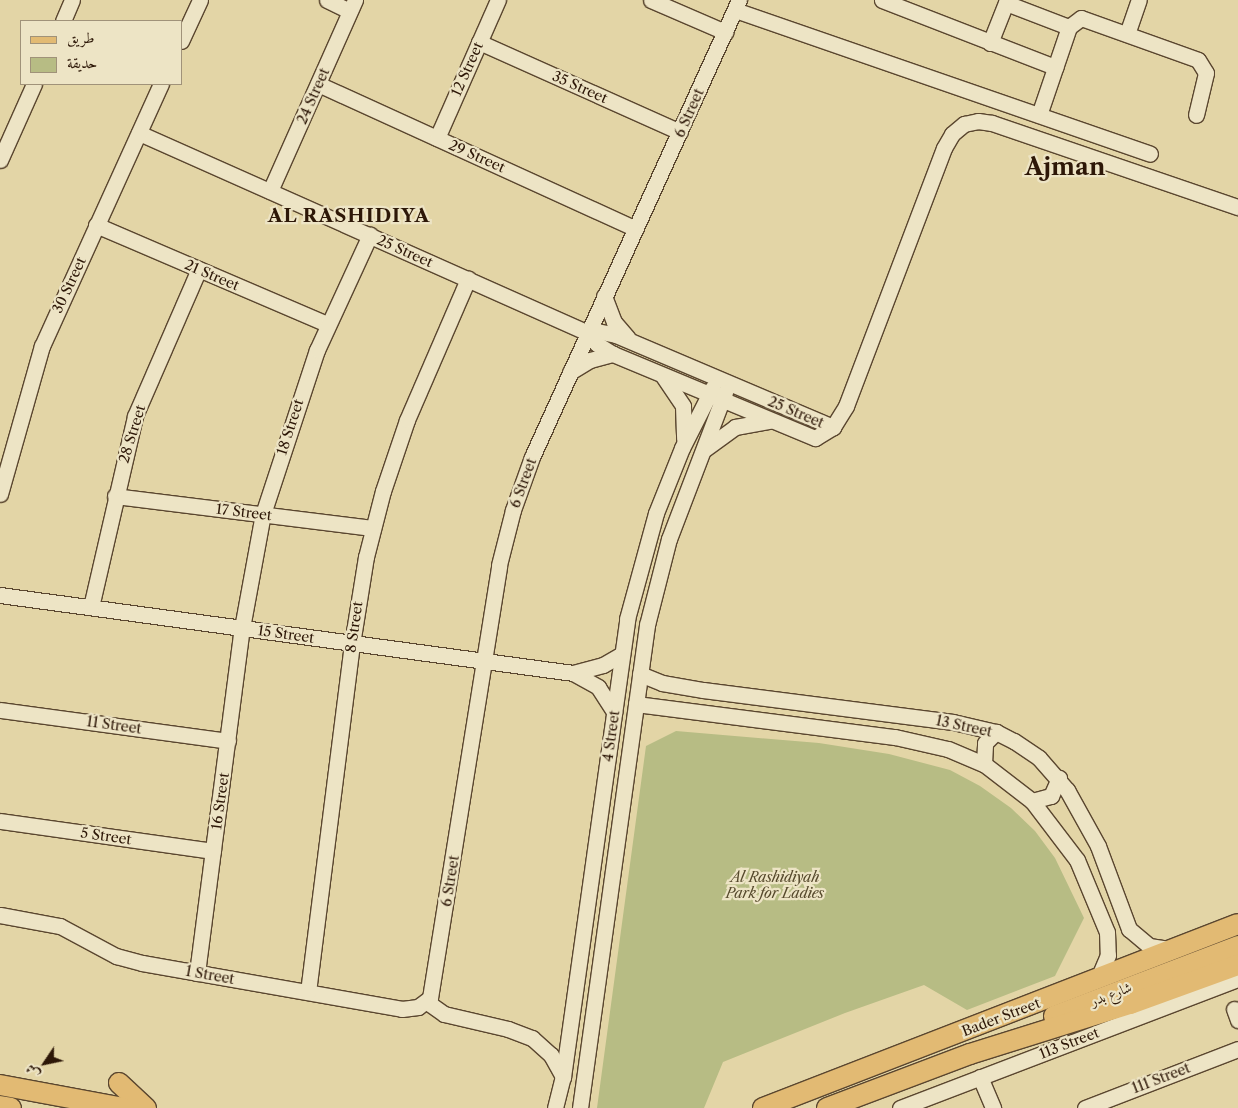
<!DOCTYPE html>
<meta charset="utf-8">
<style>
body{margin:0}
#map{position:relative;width:1238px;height:1108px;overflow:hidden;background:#e3d5a6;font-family:"Libre Caslon Text",Amiri,serif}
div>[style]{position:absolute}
.green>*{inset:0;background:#b7bc84}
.roads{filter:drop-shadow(1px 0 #5a462f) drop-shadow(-1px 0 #5a462f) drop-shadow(0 1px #5a462f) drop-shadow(0 -1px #5a462f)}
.minor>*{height:15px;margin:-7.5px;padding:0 7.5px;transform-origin:7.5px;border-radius:7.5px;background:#ede4c5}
.major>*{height:20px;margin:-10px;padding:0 10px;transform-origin:10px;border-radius:10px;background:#e2ba73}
span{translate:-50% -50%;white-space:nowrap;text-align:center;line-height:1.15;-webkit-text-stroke:4.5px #ede4c5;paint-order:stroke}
.street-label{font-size:14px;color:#2d1707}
.park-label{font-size:14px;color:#56492c;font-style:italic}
.district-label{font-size:19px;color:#2d1707;font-weight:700;letter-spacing:1px}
.town-label{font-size:24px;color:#2d1707;font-weight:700}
.legend{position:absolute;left:20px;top:20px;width:162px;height:65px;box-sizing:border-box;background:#ede4c5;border:1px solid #a09279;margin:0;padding:6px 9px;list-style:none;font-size:15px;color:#2d1707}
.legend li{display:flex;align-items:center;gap:10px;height:25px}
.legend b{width:25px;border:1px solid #a09279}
.north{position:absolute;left:20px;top:1038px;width:50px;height:50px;-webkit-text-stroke:4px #ede4c5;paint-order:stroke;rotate:236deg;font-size:14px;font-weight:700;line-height:20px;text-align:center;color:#2d1707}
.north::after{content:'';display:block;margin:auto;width:18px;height:22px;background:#2d1707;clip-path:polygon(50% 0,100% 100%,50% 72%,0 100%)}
</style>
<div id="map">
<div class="green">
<div style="clip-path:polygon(676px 731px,819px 743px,889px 754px,950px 770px,980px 786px,1011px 808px,1035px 831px,1055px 858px,1084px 918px,1055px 976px,967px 1010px,924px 985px,845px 1013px,723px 1062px,704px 1108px,597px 1108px,646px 746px)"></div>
</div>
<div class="roads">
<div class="minor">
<div style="left:327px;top:0;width:25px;rotate:26deg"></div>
<div style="left:651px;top:0;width:81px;rotate:23.4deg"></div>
<div style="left:882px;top:0;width:186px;rotate:21.2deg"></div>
<div style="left:1006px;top:3px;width:67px;rotate:20.9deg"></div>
<div style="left:735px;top:10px;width:439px;rotate:19.1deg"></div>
<div style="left:63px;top:21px;width:23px;rotate:-67deg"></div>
<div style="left:1127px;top:34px;width:36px;rotate:-71deg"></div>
<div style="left:181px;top:41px;width:45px;rotate:-65.1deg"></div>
<div style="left:479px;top:42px;width:220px;rotate:24.1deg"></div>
<div style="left:990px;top:43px;width:46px;rotate:-68.4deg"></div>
<div style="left:318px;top:84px;width:349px;rotate:24.5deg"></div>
<div style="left:1039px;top:115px;width:93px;rotate:-71.2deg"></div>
<div style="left:1069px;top:27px;width:15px;rotate:-37deg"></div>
<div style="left:1081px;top:18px;width:124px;rotate:19.7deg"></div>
<div style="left:1198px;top:60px;width:15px;rotate:58deg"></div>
<div style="left:1206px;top:73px;width:43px;rotate:103.4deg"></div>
<div style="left:139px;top:133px;width:492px;rotate:24deg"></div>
<div style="left:588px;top:333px;width:9px;rotate:-13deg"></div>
<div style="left:597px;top:331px;width:19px;rotate:12deg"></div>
<div style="left:616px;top:335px;width:236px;rotate:23deg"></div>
<div style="left:437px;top:138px;width:151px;rotate:-66.2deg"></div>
<div style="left:0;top:160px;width:83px;rotate:-65.9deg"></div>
<div style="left:270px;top:191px;width:209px;rotate:-66deg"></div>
<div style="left:96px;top:225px;width:251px;rotate:23.2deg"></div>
<div style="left:604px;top:296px;width:28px;rotate:69deg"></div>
<div style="left:614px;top:322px;width:21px;rotate:49deg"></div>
<div style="left:588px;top:333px;width:14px;rotate:51deg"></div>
<div style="left:597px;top:344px;width:19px;rotate:32deg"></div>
<div style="left:613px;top:354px;width:219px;rotate:22.6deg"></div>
<div style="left:815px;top:438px;width:21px;rotate:-31deg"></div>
<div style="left:833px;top:427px;width:25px;rotate:-58deg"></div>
<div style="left:846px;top:406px;width:276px;rotate:-69.2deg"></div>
<div style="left:944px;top:148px;width:16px;rotate:-60deg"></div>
<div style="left:952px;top:134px;width:16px;rotate:-40deg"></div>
<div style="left:964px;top:124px;width:14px;rotate:-12deg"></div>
<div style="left:978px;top:121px;width:14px;rotate:8deg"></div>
<div style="left:992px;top:123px;width:260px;rotate:18.9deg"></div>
<div style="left:570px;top:372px;width:23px;rotate:-31deg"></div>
<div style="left:590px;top:360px;width:24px;rotate:-15deg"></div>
<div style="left:663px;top:376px;width:36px;rotate:56deg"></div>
<div style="left:683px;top:406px;width:33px;rotate:88deg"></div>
<div style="left:705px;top:449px;width:37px;rotate:-36deg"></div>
<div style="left:735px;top:427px;width:35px;rotate:-10deg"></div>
<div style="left:0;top:494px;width:154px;rotate:-74.2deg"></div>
<div style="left:42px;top:346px;width:288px;rotate:-65.6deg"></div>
<div style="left:115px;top:496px;width:260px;rotate:7.1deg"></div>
<div style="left:0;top:595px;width:578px;rotate:7.75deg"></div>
<div style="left:573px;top:673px;width:29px;rotate:29deg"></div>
<div style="left:598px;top:687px;width:30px;rotate:57deg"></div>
<div style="left:91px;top:607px;width:196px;rotate:-77deg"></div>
<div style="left:135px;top:416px;width:160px;rotate:-66.5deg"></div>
<div style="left:573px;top:673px;width:31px;rotate:-15deg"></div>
<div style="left:603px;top:665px;width:22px;rotate:-30deg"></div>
<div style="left:640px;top:674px;width:24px;rotate:22deg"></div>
<div style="left:662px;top:683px;width:42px;rotate:9.7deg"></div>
<div style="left:703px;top:690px;width:252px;rotate:7.3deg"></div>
<div style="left:953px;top:722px;width:44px;rotate:13.1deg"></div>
<div style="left:996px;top:732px;width:20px;rotate:27deg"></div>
<div style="left:1014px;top:741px;width:30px;rotate:34deg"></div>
<div style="left:1039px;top:758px;width:43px;rotate:48.8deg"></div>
<div style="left:1067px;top:790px;width:64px;rotate:61deg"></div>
<div style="left:1098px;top:846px;width:89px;rotate:69.5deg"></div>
<div style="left:1129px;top:929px;width:26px;rotate:40deg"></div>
<div style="left:1149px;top:946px;width:22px;rotate:8deg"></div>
<div style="left:636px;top:704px;width:261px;rotate:7.3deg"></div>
<div style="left:895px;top:737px;width:54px;rotate:12.8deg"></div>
<div style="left:948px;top:749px;width:39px;rotate:23deg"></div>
<div style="left:984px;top:764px;width:61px;rotate:37.6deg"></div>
<div style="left:1032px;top:801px;width:74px;rotate:52.7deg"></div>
<div style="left:1077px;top:860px;width:78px;rotate:67.4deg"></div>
<div style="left:1107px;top:932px;width:23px;rotate:88deg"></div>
<div style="left:1108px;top:955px;width:25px;rotate:113deg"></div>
<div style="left:0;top:710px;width:230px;rotate:7.7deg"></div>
<div style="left:984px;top:764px;width:21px;rotate:-87deg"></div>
<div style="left:985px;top:743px;width:16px;rotate:-45deg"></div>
<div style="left:1032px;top:801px;width:20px;rotate:-15deg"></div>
<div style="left:1051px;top:796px;width:20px;rotate:-66deg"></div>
<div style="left:0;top:821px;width:215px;rotate:8deg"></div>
<div style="left:0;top:915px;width:61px;rotate:10.4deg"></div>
<div style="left:60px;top:926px;width:64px;rotate:28.2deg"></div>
<div style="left:116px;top:956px;width:27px;rotate:15deg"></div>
<div style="left:142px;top:963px;width:264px;rotate:10deg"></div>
<div style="left:402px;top:1009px;width:16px;rotate:-7deg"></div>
<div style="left:418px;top:1007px;width:15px;rotate:-37deg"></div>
<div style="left:430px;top:998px;width:438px;rotate:-80.9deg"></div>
<div style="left:499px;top:565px;width:57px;rotate:-75.7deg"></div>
<div style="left:513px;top:510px;width:56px;rotate:-70.3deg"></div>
<div style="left:532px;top:457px;width:502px;rotate:-65.63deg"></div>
<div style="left:197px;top:973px;width:348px;rotate:-82.6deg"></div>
<div style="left:242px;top:628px;width:116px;rotate:-79.6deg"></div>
<div style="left:263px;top:514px;width:173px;rotate:-71.8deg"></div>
<div style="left:317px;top:350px;width:127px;rotate:-65.3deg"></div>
<div style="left:308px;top:992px;width:351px;rotate:-82.8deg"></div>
<div style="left:352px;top:644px;width:88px;rotate:-80.9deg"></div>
<div style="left:366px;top:557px;width:68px;rotate:-75.6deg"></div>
<div style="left:383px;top:491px;width:75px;rotate:-71.3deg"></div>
<div style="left:407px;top:420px;width:154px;rotate:-66.6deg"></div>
<div style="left:427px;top:1002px;width:21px;rotate:35deg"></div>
<div style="left:444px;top:1014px;width:66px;rotate:13.2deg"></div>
<div style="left:508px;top:1029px;width:26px;rotate:21deg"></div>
<div style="left:532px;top:1038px;width:25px;rotate:42deg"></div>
<div style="left:551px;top:1055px;width:25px;rotate:61deg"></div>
<div style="left:1234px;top:1009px;width:12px;rotate:70deg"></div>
<div style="left:980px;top:1077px;width:34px;rotate:67deg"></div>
<div style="left:555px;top:1108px;width:32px;rotate:-76deg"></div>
<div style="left:563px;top:1077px;width:462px;rotate:-82deg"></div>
<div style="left:627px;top:619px;width:110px;rotate:-74.7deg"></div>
<div style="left:656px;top:513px;width:70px;rotate:-68.2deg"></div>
<div style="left:682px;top:448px;width:68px;rotate:-63.1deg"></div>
<div style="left:580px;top:1108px;width:488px;rotate:-82.1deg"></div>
<div style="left:647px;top:625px;width:89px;rotate:-75.7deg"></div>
<div style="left:669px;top:539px;width:157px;rotate:-69.1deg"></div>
<div style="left:900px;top:1108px;width:362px;rotate:-20.9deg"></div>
<div style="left:1085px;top:1108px;width:164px;rotate:-21.1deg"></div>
</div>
<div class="major">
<div style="left:1054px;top:1016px;width:197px;rotate:-20.8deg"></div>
<div style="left:119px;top:1083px;width:37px;rotate:43deg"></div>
<div style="left:0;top:1085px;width:126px;rotate:10.5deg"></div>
<div style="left:0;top:1106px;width:11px;rotate:10deg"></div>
<div style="left:763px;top:1108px;width:509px;rotate:-21.17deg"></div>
<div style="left:827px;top:1108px;width:153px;rotate:-20.7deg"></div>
<div style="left:970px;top:1054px;width:168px;rotate:-17.4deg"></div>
<div style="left:1130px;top:1004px;width:115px;rotate:-19.9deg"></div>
</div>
</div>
<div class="street-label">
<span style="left:467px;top:69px;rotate:-66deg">12 Street</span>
<span style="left:580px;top:87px;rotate:24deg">35 Street</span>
<span style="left:313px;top:96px;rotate:-66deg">24 Street</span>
<span style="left:689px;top:113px;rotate:-66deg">6 Street</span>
<span style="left:477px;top:156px;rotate:24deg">29 Street</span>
<span style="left:405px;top:251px;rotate:24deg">25 Street</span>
<span style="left:212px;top:275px;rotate:23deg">21 Street</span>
<span style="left:69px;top:285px;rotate:-65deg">30 Street</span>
<span style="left:796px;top:412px;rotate:23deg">25 Street</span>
<span style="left:290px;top:427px;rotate:-72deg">18 Street</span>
<span style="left:132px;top:434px;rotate:-73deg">28 Street</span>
<span style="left:523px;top:483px;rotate:-70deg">6 Street</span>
<span style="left:244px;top:512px;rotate:7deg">17 Street</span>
<span style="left:354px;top:627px;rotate:-82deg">8 Street</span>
<span style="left:286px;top:634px;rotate:8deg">15 Street</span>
<span style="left:114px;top:725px;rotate:8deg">11 Street</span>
<span style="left:964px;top:726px;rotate:12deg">13 Street</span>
<span style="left:611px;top:736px;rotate:-82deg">4 Street</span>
<span style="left:220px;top:801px;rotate:-82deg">16 Street</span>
<span style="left:106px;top:836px;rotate:8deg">5 Street</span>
<span style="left:450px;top:881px;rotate:-81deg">6 Street</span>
<span style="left:210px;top:975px;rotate:10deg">1 Street</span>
<span style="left:1111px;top:994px;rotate:-21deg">شارع بدر</span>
<span style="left:1001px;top:1017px;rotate:-21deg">Bader Street</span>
<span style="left:1069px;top:1043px;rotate:-21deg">113 Street</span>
<span style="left:1161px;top:1078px;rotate:-21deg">111 Street</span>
</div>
<div class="park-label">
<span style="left:775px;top:885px">Al Rashidiyah<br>Park for Ladies</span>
</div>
<div class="district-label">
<span style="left:349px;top:216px">AL RASHIDIYA</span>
</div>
<div class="town-label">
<span style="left:1065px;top:167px">Ajman</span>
</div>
<ul class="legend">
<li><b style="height:6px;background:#e2ba73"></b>طريق</li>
<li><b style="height:14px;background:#b7bc84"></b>حديقة</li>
</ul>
<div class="north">ش</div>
</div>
